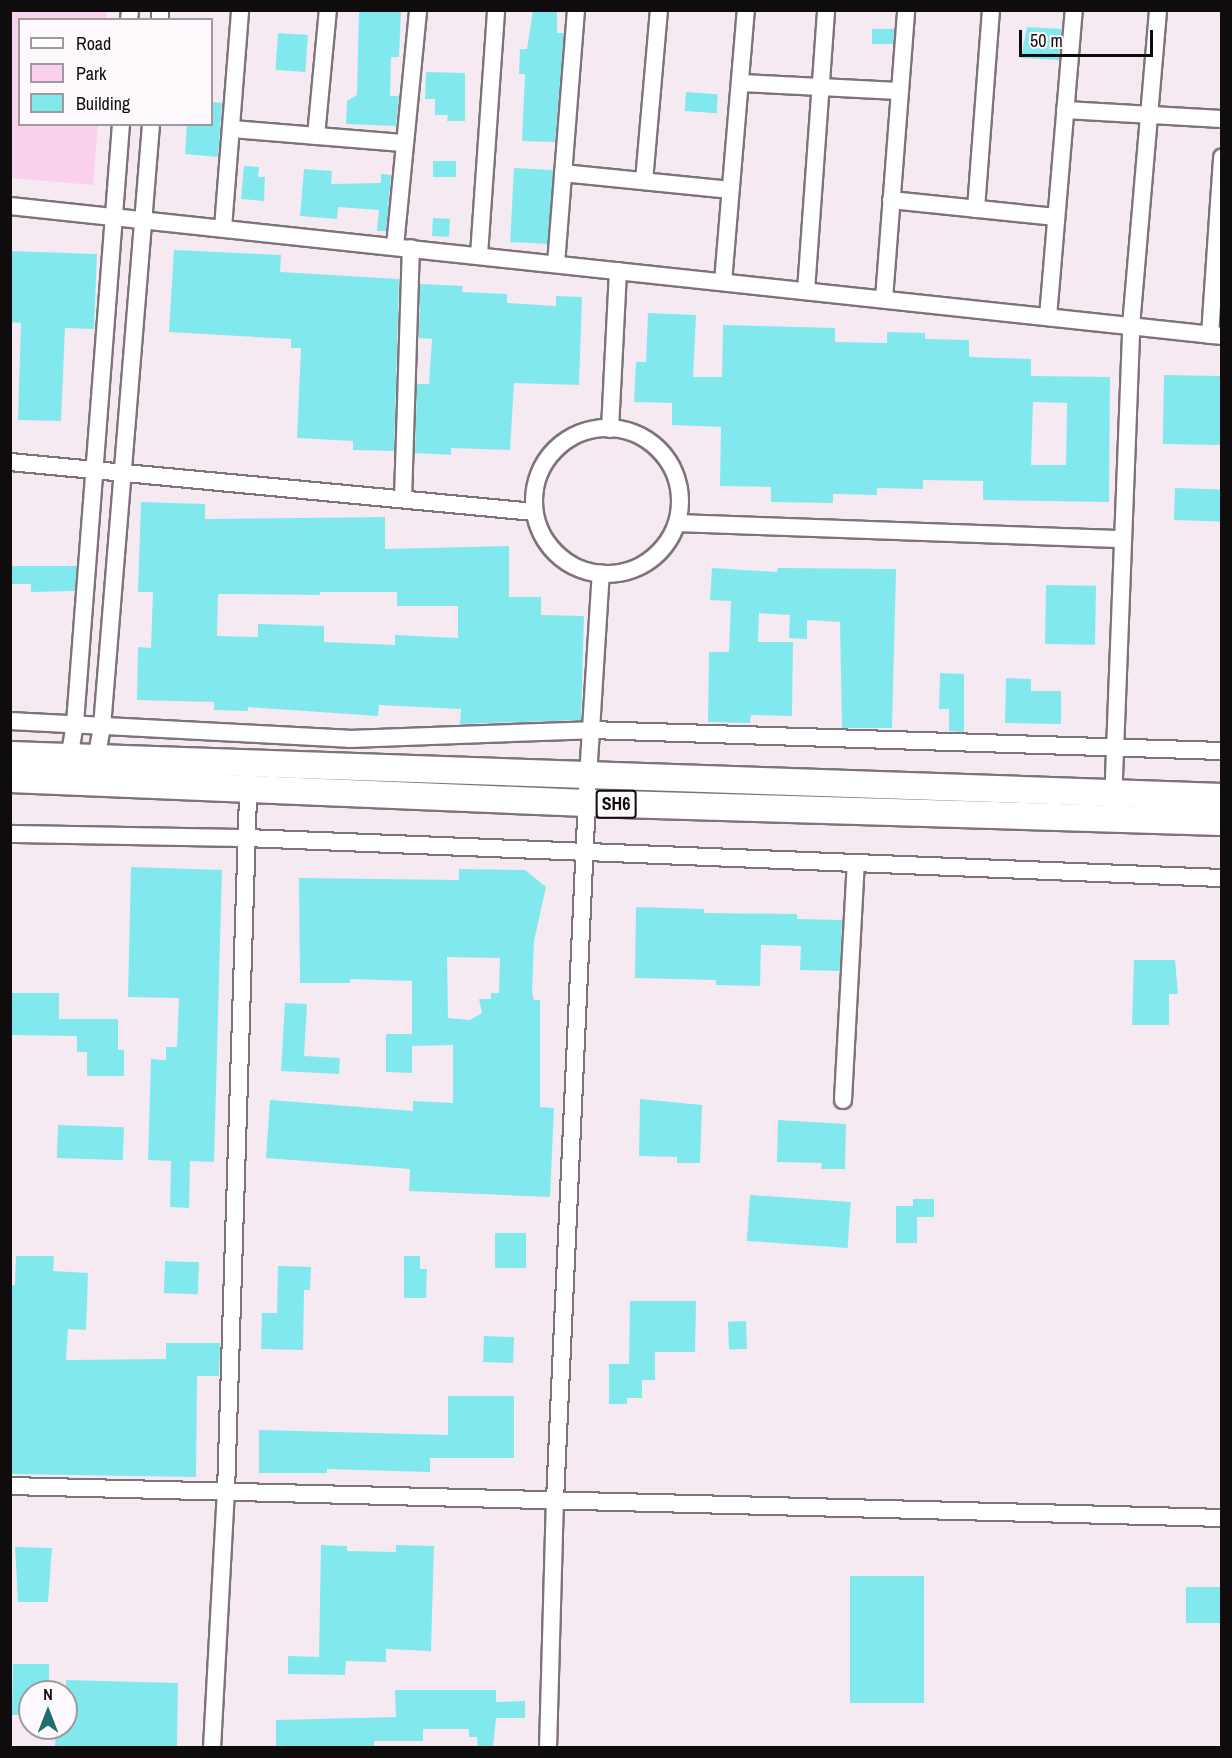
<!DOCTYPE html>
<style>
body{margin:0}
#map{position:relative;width:1232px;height:1758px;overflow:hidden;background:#f6eaf2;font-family:"Archivo Narrow",sans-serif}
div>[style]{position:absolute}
.green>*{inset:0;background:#fad0ed}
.building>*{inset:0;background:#81e9ee;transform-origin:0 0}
.roads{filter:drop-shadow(2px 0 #7e737b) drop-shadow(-2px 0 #7e737b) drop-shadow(0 2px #7e737b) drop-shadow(0 -2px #7e737b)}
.street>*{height:16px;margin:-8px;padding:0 8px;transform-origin:8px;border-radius:8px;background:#fff}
.street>.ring{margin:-8px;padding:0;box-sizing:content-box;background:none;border:16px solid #fff;border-radius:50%}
.primary>*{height:26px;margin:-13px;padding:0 13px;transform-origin:13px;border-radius:13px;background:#fff}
span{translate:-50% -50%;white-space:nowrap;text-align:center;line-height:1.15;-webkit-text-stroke:4.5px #fef9fd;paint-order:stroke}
.shield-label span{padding:2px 4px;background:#fef9fd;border:2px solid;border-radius:4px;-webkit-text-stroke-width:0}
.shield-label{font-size:18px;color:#0f0c0e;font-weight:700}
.frame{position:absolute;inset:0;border:12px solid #0f0c0e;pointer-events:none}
.legend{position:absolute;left:18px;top:18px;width:195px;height:108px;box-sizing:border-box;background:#fef9fd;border:2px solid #9e9a9d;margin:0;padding:8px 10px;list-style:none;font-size:18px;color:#0f0c0e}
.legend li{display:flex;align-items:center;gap:12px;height:30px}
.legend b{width:30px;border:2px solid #9e9a9d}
.north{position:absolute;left:18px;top:1680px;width:60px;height:60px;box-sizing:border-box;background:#fef9fd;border:2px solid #9e9a9d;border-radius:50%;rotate:0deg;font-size:16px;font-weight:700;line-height:24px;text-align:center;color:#0f0c0e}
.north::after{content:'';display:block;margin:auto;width:21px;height:27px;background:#216d70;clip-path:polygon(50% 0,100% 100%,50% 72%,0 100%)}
.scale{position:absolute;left:1019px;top:30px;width:134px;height:27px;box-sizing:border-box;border:3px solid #0f0c0e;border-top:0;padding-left:8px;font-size:18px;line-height:21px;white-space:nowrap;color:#0f0c0e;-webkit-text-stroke:4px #fef9fd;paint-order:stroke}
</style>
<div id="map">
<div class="green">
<div style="clip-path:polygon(10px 11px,107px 11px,106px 19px,20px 20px,20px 124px,98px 125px,93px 185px,11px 178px)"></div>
</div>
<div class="building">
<div style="clip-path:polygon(359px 10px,401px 10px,399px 57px,391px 57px,390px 96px,399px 96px,396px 126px,346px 124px,347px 101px,357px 95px)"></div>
<div style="clip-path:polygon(533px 10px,557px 10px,557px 33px,564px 33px,555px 142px,522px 141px,525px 74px,519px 74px,520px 49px,527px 49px)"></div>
<div style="clip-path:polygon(1027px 27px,1062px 29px,1059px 60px,1021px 58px)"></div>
<div style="left:872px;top:29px;width:22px;height:15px"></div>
<div style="left:278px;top:33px;width:30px;height:37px;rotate:4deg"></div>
<div style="clip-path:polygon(426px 72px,465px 73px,465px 121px,447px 121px,448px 115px,435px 115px,435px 99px,425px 99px)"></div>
<div style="left:686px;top:92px;width:32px;height:19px;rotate:4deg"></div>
<div style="clip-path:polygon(212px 102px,222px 103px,218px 157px,185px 154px,187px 124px,212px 124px)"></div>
<div style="left:433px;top:161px;width:23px;height:16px"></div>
<div style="clip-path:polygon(244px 166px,259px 167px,258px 177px,265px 177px,264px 201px,241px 199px)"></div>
<div style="left:514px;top:168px;width:39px;height:74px;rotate:3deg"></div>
<div style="clip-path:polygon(304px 169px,332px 171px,331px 184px,381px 183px,381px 174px,391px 175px,386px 231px,377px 231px,379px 210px,338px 207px,337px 219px,300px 216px)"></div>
<div style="left:433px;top:218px;width:17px;height:18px;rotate:3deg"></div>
<div style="clip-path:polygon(174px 250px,281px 255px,280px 272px,399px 279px,394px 451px,353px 450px,353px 441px,297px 438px,301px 348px,291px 348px,291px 339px,169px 332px)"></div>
<div style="clip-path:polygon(10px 251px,97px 254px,94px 329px,65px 328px,61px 421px,18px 420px,21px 323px,10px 322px)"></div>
<div style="clip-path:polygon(420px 284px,463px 286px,462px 292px,507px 294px,507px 303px,556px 306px,556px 296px,582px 297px,579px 385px,514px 383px,510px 450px,451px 448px,451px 455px,415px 453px,417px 384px,429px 384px,432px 339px,419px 338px)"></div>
<div style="clip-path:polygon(evenodd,648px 313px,696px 315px,693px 377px,722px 377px,723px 325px,835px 328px,835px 342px,887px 343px,887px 332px,925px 333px,925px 339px,969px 340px,969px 357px,1031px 359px,1031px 376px,1110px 377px,1109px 502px,983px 500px,983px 481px,923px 480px,923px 489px,877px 488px,877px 495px,833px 494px,833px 503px,771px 502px,771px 487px,720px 486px,721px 427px,672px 425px,672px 403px,634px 402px,636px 362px,646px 362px,648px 313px,1033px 402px,1067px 403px,1066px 465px,1031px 465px,1033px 402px)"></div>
<div style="left:1164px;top:375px;width:57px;height:69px;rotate:1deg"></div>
<div style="left:1175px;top:488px;width:46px;height:32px;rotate:2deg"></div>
<div style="clip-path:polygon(evenodd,141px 502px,205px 504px,205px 519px,385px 517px,385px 549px,509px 546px,509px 597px,541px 597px,541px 615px,584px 616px,581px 720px,460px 724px,461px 709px,379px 705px,378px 716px,248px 707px,248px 711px,214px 710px,214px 702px,137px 700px,138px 647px,151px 648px,153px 592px,138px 592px,141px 502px,320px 592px,397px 592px,397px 606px,458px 606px,458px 638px,395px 635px,395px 645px,324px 642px,324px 626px,258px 624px,258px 637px,217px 636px,218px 594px,320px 595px,320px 592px)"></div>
<div style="clip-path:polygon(10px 566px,77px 566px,75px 591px,31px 592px,31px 584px,10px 584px)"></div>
<div style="clip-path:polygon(712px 568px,777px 572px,778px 568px,896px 569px,892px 728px,842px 728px,840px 622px,807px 620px,807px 639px,789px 638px,790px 615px,759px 613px,758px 642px,793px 642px,792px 716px,751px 715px,750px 723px,708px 722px,709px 652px,729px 652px,731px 601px,710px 600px)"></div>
<div style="left:1046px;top:585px;width:50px;height:59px;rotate:1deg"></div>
<div style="clip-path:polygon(940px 673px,964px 674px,964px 732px,949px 731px,949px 709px,939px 709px)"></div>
<div style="clip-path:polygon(1006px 678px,1031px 679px,1031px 691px,1061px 691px,1061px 724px,1005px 723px)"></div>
<div style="clip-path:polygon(131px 867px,222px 870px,214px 1162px,190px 1161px,189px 1208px,170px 1207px,171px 1161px,148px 1160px,151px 1059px,166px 1060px,166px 1047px,177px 1047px,179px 998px,128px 997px)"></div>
<div style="clip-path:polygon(evenodd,459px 869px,525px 870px,546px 887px,534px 941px,532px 992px,534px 1000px,540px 1000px,540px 1107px,554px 1108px,550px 1197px,409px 1191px,410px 1169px,266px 1158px,270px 1100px,413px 1111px,413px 1101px,453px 1103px,453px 1045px,412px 1046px,412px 1073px,386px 1072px,386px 1034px,412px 1034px,412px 981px,350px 979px,350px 983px,300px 983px,299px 878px,459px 880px,459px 869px,447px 957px,500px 958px,499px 993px,491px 993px,491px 999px,479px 999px,482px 1013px,470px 1020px,448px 1018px,447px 957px)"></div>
<div style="clip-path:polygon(636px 907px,704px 909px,704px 913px,797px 914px,797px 919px,842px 920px,840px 971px,800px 970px,801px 946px,761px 945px,760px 986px,716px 985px,716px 980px,635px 978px)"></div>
<div style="clip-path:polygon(1134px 960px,1175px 960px,1178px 994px,1169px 994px,1169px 1025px,1132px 1025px)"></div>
<div style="clip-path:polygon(10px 993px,59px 993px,59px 1019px,118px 1019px,118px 1050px,124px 1050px,124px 1076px,87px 1076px,87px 1052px,77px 1052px,77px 1036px,10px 1035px)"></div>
<div style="clip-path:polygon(285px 1003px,307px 1004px,304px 1056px,340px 1058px,339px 1074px,281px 1071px)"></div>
<div style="clip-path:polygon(640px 1099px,702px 1105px,700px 1163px,677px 1163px,677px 1157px,639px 1156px)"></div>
<div style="clip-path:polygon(778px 1120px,846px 1124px,845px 1169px,821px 1169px,822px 1163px,777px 1162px)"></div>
<div style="left:58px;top:1125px;width:66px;height:33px;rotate:2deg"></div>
<div style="left:750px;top:1195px;width:101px;height:46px;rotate:4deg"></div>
<div style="clip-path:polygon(913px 1199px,934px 1199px,934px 1217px,917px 1217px,917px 1243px,896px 1243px,896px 1206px,913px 1206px)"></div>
<div style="left:495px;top:1233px;width:31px;height:35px"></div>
<div style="clip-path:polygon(16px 1256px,54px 1256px,53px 1271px,88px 1273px,86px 1330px,68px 1329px,66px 1360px,166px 1359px,166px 1343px,220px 1343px,219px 1376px,197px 1376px,196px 1477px,10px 1474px,10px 1285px,15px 1285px)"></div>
<div style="clip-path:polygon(404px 1256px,420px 1256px,420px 1269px,427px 1269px,426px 1298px,404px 1298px)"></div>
<div style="left:165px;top:1261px;width:34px;height:32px;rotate:2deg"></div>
<div style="clip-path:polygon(278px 1266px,311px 1267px,310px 1290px,304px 1290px,303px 1350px,261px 1349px,262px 1313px,277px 1313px)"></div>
<div style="clip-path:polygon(630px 1301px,696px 1301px,695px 1352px,655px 1352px,655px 1380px,642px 1380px,642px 1398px,627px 1398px,627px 1404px,609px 1404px,609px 1364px,629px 1364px)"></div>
<div style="left:746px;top:1321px;width:28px;height:18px;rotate:88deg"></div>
<div style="left:484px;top:1336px;width:30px;height:26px;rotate:2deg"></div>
<div style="clip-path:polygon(448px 1396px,514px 1396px,514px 1458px,430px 1458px,430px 1472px,327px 1469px,327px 1473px,259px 1473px,259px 1430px,448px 1435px)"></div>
<div style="clip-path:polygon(321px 1545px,347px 1546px,347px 1551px,396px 1552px,396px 1545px,434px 1546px,431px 1651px,386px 1649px,386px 1662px,346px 1661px,345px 1675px,288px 1674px,288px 1656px,319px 1657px)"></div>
<div style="clip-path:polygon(15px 1547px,52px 1548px,48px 1602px,18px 1602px)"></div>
<div style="left:924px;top:1576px;width:127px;height:74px;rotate:90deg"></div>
<div style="left:1186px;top:1587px;width:35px;height:36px"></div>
<div style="clip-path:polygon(13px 1664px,49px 1664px,49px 1692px,30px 1692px,30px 1715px,12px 1715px)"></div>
<div style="clip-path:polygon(66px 1680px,178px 1683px,177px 1748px,55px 1748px,56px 1728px,66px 1728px)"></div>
<div style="clip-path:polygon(395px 1690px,496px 1690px,496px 1702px,525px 1701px,525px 1718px,496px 1718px,493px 1748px,478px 1748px,477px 1737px,469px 1737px,469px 1729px,423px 1729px,423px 1741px,374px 1741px,374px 1748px,276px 1748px,276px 1720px,396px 1717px)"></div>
</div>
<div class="roads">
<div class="street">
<div style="left:129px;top:20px;width:10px;rotate:-84deg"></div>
<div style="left:160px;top:20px;width:10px;rotate:-90deg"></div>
<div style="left:740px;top:83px;width:160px;rotate:2.9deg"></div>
<div style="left:1065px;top:110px;width:157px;rotate:3.3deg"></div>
<div style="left:231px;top:129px;width:173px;rotate:4.7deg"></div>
<div style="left:316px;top:136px;width:127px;rotate:-84.6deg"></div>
<div style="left:563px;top:173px;width:168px;rotate:5.8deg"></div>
<div style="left:644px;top:181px;width:172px;rotate:-85deg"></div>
<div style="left:891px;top:200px;width:166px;rotate:5.9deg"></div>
<div style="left:10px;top:206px;width:1219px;rotate:6.12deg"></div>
<div style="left:976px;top:209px;width:200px;rotate:-85.7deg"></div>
<div style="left:223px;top:228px;width:219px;rotate:-85.5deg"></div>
<div style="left:395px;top:246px;width:237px;rotate:-84.4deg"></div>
<div style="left:479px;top:255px;width:246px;rotate:-86deg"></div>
<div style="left:556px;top:264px;width:255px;rotate:-85.5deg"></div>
<div style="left:723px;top:282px;width:273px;rotate:-85.2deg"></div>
<div style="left:806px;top:291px;width:282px;rotate:-85.9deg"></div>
<div style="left:884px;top:299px;width:290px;rotate:-85.6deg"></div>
<div style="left:1048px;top:317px;width:308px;rotate:-85.2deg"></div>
<div style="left:1210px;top:335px;width:178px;rotate:-86.1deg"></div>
<div class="ring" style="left:534px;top:428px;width:130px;height:130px"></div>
<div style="left:610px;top:429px;width:158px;rotate:-87.1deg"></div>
<div style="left:10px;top:462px;width:526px;rotate:5.45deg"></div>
<div style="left:403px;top:499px;width:251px;rotate:-88.2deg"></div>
<div style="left:678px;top:523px;width:445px;rotate:2.1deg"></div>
<div style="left:10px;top:721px;width:339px;rotate:3deg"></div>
<div style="left:349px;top:739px;width:242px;rotate:-2.1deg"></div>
<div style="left:591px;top:730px;width:631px;rotate:1.91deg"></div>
<div style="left:68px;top:765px;width:43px;rotate:-80.5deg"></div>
<div style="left:75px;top:723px;width:601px;rotate:-85.61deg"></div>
<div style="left:95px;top:766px;width:40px;rotate:-80deg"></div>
<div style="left:102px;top:727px;width:605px;rotate:-85.35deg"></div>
<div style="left:1113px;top:803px;width:477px;rotate:-87.8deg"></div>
<div style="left:1131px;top:326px;width:317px;rotate:-85.1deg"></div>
<div style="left:10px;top:834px;width:236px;rotate:1deg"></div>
<div style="left:246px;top:838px;width:977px;rotate:2.35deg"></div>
<div style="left:843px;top:1100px;width:237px;rotate:-86.9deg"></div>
<div style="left:10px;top:1486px;width:1212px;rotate:1.51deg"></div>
<div style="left:212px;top:1748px;width:256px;rotate:-86.9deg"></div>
<div style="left:226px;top:1492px;width:728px;rotate:-88.19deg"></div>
<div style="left:548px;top:1748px;width:248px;rotate:-88.4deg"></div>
<div style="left:555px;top:1500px;width:724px;rotate:-87.39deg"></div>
<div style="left:588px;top:777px;width:204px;rotate:-86.4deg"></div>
</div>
<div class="primary">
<div style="left:10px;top:755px;width:1213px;rotate:1.98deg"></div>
<div style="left:10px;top:779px;width:577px;rotate:2.38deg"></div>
<div style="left:587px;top:803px;width:635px;rotate:1.71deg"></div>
</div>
</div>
<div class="shield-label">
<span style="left:616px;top:804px">SH6</span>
</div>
<div class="frame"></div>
<ul class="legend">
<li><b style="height:8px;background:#fff"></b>Road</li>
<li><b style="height:16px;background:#fad0ed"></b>Park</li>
<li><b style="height:16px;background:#81e9ee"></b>Building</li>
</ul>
<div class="north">N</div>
<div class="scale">50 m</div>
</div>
